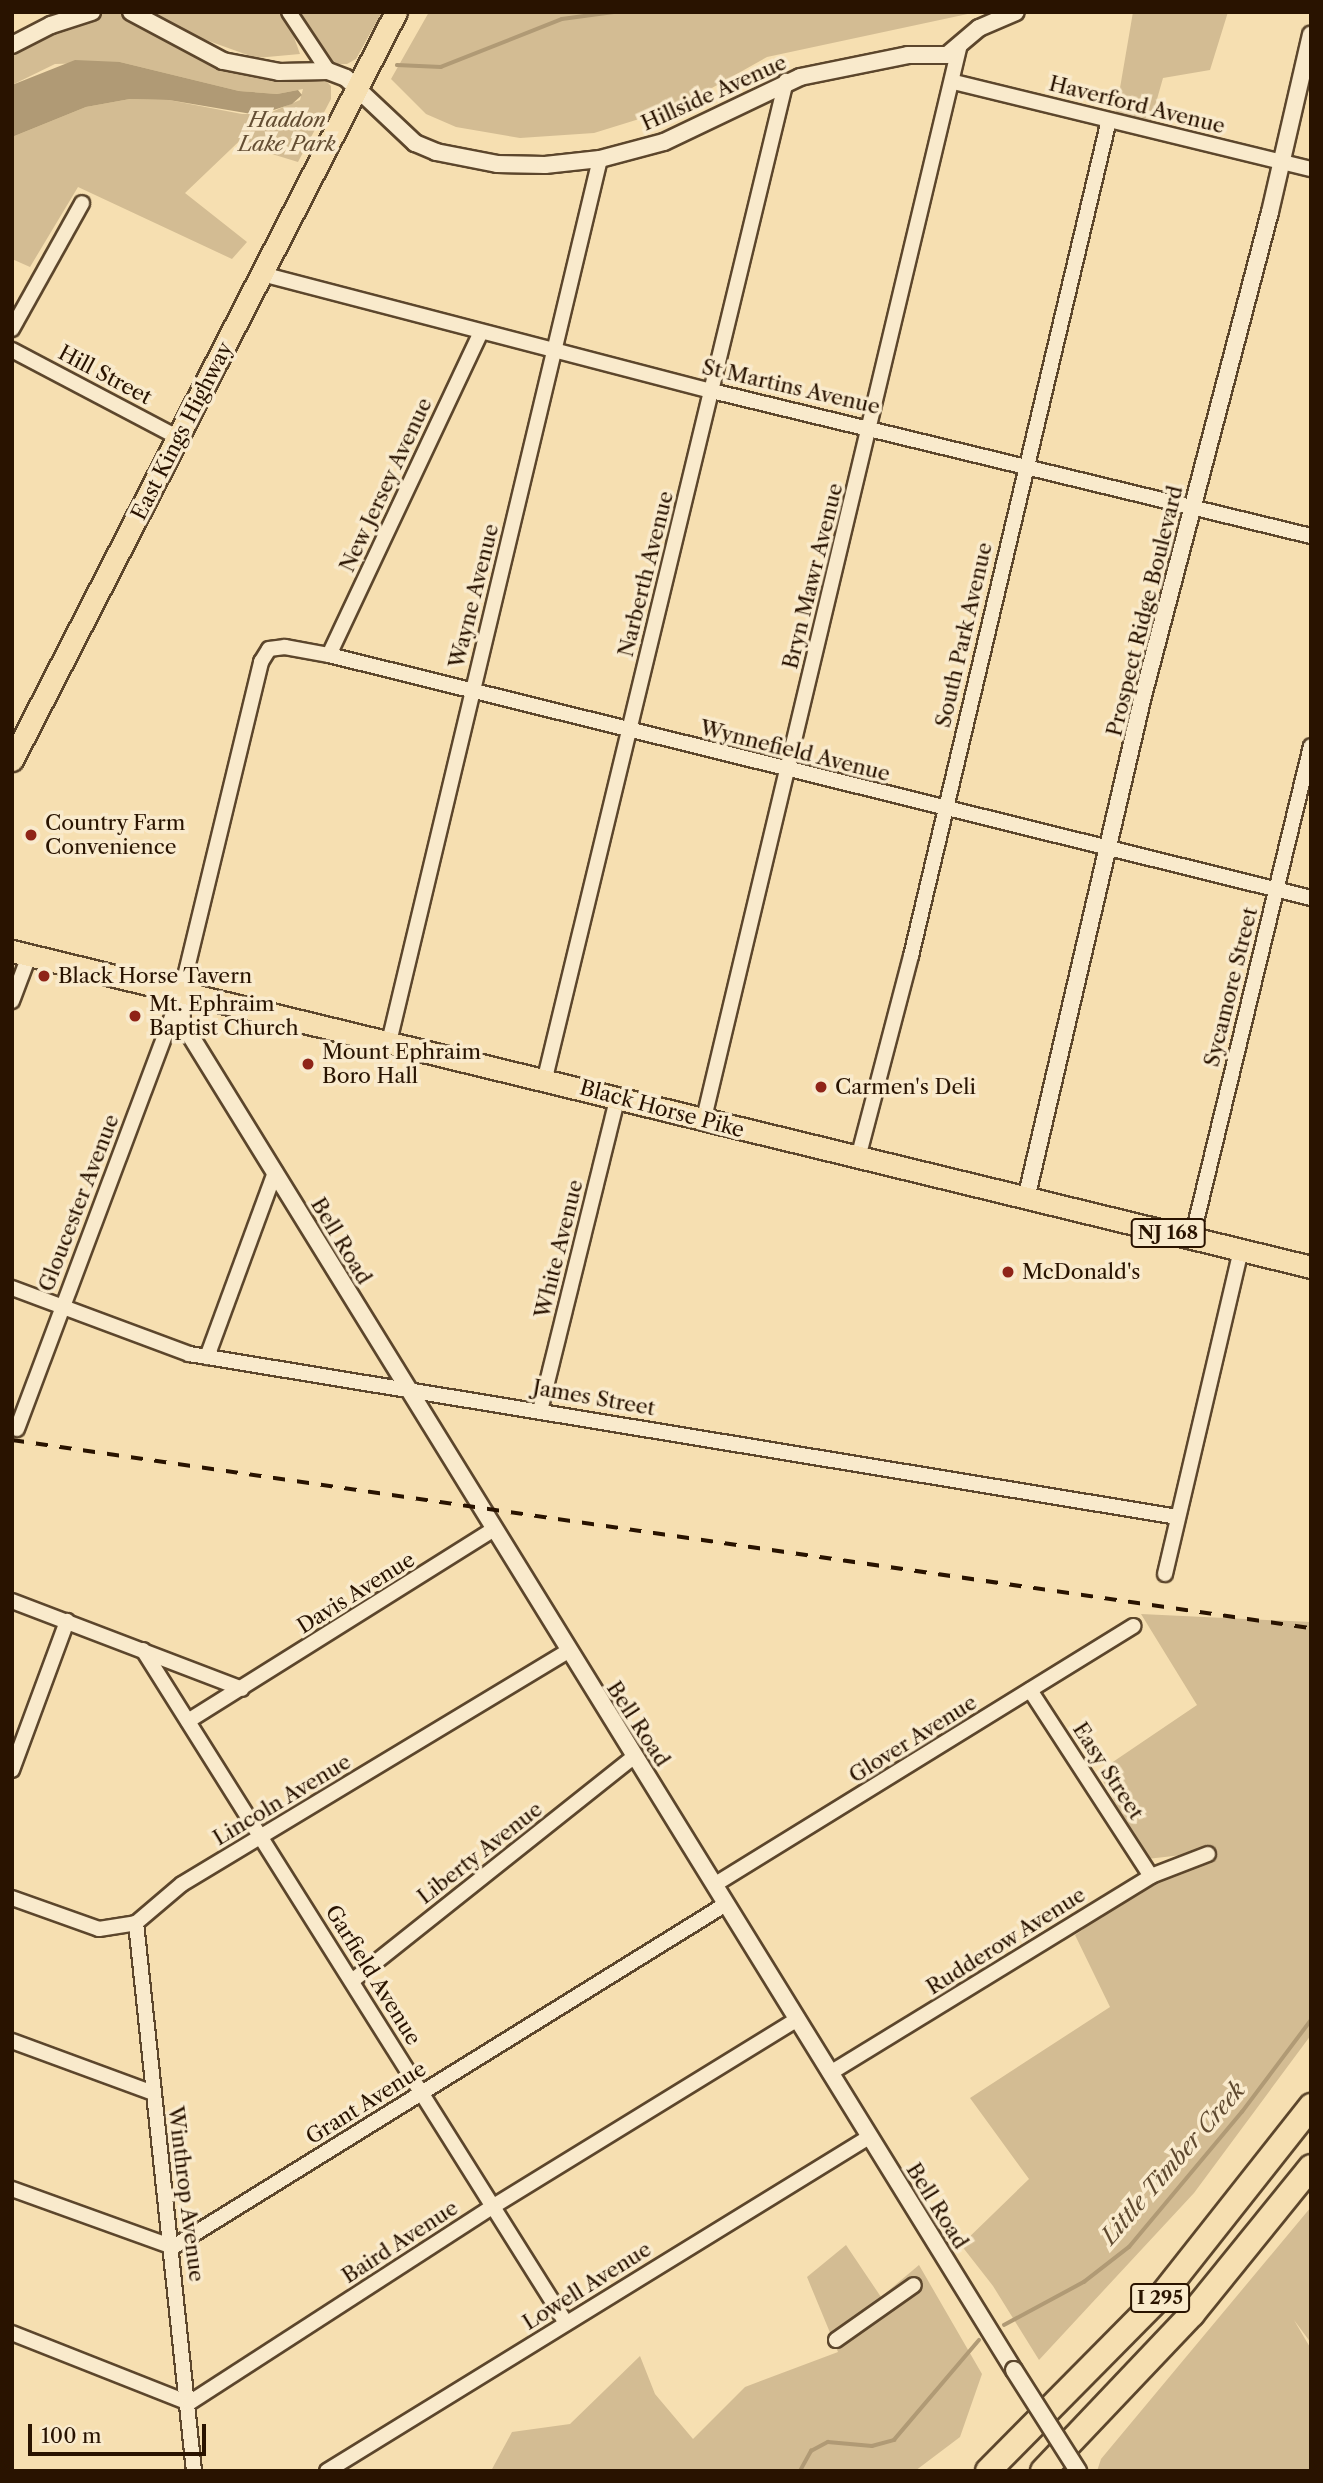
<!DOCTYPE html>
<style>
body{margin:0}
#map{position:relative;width:1323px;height:2483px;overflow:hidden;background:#f6dfb1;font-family:"Libre Caslon Text",serif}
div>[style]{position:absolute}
.green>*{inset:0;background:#d3bc93}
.water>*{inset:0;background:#b09a75}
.stream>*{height:3.5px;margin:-1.75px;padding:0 1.75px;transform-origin:1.75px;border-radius:1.75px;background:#b09a75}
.roads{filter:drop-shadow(2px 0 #5c462c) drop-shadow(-2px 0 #5c462c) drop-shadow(0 2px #5c462c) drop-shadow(0 -2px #5c462c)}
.minor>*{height:14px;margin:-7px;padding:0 7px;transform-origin:7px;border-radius:7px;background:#f9eacc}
.tertiary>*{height:16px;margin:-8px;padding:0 8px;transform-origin:8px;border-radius:8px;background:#f9eacc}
.primary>*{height:21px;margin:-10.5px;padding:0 10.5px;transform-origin:10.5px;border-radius:10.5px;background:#f6dfb1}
.motorway>*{height:24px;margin:-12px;padding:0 12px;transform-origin:12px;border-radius:12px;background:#f6dfb1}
.rail>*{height:3.5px;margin-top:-1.75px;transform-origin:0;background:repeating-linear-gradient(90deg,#291300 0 12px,transparent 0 24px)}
.bridges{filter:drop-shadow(2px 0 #5c462c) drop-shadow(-2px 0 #5c462c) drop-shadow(0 2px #5c462c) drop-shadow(0 -2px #5c462c)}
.tertiary-bridge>*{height:16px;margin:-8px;padding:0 8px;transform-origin:8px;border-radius:8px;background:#f9eacc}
.dots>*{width:19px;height:19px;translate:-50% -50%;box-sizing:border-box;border:4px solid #f9eacc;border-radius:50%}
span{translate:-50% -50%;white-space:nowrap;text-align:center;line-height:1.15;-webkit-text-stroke:7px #f9eacc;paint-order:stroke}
.shield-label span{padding:2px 5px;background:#f9eacc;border:2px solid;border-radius:5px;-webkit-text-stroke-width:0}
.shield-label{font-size:19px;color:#291300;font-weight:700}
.street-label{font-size:21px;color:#291300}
.park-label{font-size:21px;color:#644e33;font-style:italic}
.poi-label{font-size:21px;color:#291300}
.left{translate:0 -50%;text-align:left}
.water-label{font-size:23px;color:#5f492f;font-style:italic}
.frame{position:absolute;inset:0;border:14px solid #291300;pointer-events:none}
.scale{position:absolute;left:28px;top:2424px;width:178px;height:32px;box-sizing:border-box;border:4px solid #291300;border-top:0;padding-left:9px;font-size:21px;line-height:24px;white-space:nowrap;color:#291300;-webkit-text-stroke:5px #f9eacc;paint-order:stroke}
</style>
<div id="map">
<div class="green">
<div style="clip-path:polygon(106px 12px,124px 12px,192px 51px,321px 76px,331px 86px,331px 99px,298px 162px,239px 144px,253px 128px,185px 193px,247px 242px,232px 259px,78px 187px,30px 267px,12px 259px,12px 137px,86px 107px,130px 99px,169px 100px,242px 114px,267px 114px,300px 100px,303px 89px,277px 94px,239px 91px,120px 62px,55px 64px,12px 85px,12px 49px)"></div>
<div style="clip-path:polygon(152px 12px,285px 12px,300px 54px,256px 58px,192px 35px)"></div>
<div style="clip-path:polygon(294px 12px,382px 12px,356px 59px,347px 64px,332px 64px)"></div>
<div style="clip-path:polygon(429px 12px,977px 12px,767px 57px,678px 107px,594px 133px,520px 138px,456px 127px,426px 114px,391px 79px)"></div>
<div style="clip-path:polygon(1133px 12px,1228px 12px,1210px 70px,1163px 78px,1148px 131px,1114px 123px)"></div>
<div style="clip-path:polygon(1141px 1614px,1311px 1622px,1311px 2035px,1194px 2193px,1039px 2360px,993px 2286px,961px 2245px,1029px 2179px,970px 2098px,1110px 2007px,1075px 1935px,1191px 1854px,1147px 1859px,1098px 1772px,1197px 1705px)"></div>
<div style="clip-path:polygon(1311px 2207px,1311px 2343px,1294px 2320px,1311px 2349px,1311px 2471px,1097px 2471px,1101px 2459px)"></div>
<div style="clip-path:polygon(846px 2245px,881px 2297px,919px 2265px,982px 2374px,960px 2437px,915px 2471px,491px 2471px,512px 2432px,570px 2424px,640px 2356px,655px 2394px,693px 2439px,745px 2387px,838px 2352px,807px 2277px)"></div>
</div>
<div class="water">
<div style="clip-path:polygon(75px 60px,120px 62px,239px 91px,277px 94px,298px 90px,302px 95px,292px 104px,258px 115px,169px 100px,130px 99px,86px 107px,12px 137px,12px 85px)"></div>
</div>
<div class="stream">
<div style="left:397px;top:65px;width:44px;rotate:2.6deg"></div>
<div style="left:441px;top:67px;width:130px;rotate:-21.6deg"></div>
<div style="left:562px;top:19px;width:52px;rotate:-7.7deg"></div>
<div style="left:1004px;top:2325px;width:91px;rotate:-28.3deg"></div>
<div style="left:1084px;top:2282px;width:57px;rotate:-37.9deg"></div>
<div style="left:1129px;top:2247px;width:176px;rotate:-50.1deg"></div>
<div style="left:1242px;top:2112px;width:115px;rotate:-53.1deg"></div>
<div style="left:800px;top:2471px;width:23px;rotate:-61deg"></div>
<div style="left:811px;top:2451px;width:19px;rotate:-28deg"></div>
<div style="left:828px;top:2442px;width:44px;rotate:5.2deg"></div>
<div style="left:872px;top:2446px;width:23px;rotate:-15deg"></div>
<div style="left:894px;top:2440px;width:131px;rotate:-49.6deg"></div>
</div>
<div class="roads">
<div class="minor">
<div style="left:289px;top:12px;width:71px;rotate:56.5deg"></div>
<div style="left:954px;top:82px;width:367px;rotate:13.7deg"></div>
<div style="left:262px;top:274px;width:465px;rotate:14.6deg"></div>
<div style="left:712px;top:391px;width:616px;rotate:13.61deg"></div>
<div style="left:12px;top:329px;width:144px;rotate:-60.9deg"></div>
<div style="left:12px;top:350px;width:189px;rotate:27.8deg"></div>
<div style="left:329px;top:655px;width:357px;rotate:-64.8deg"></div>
<div style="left:12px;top:1001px;width:48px;rotate:-69.3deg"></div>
<div style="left:389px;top:1042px;width:908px;rotate:-76.56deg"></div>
<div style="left:545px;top:1078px;width:1026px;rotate:-76.41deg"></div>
<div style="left:704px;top:1118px;width:1104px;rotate:-76.59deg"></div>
<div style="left:858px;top:1158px;width:209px;rotate:-75.3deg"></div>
<div style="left:911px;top:956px;width:859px;rotate:-76.68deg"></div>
<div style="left:1192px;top:1238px;width:506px;rotate:-76.4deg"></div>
<div style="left:12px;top:1288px;width:189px;rotate:20.4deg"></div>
<div style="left:189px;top:1354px;width:1002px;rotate:9.36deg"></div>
<div style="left:207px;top:1357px;width:197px;rotate:-69.8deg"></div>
<div style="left:540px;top:1411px;width:325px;rotate:-76.1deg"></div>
<div style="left:17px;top:1429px;width:466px;rotate:-69.4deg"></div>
<div style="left:181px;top:993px;width:341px;rotate:-76.4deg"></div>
<div style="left:261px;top:662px;width:15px;rotate:-58deg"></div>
<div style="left:269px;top:649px;width:16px;rotate:-7deg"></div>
<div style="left:285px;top:647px;width:45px;rotate:10.3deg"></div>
<div style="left:329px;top:655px;width:1012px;rotate:13.9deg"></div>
<div style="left:1165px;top:1574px;width:332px;rotate:-76.8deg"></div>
<div style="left:12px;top:1601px;width:246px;rotate:20.9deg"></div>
<div style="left:143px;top:1650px;width:795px;rotate:57.85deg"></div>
<div style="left:1030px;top:1690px;width:222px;rotate:57deg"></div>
<div style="left:188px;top:1721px;width:359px;rotate:-32.1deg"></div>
<div style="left:12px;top:1770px;width:159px;rotate:-69.7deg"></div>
<div style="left:714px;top:1885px;width:493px;rotate:-31.7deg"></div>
<div style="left:12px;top:1898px;width:92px;rotate:19.6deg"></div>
<div style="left:99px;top:1929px;width:37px;rotate:-9deg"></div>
<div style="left:136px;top:1923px;width:60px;rotate:-40.3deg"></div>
<div style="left:182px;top:1884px;width:449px;rotate:-31.1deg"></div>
<div style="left:136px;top:1923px;width:551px;rotate:83.96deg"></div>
<div style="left:352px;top:1981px;width:360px;rotate:-38.5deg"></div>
<div style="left:12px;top:2041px;width:150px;rotate:20.2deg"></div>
<div style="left:830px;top:2073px;width:377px;rotate:-31.5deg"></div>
<div style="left:1151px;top:1876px;width:61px;rotate:-21.1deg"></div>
<div style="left:12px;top:2189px;width:171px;rotate:19.8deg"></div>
<div style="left:173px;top:2247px;width:651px;rotate:-31.81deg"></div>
<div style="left:12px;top:2333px;width:190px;rotate:21.6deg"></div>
<div style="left:189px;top:2403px;width:361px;rotate:-32.9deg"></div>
<div style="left:492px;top:2207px;width:359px;rotate:-31.6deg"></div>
<div style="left:836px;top:2340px;width:95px;rotate:-35.2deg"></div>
<div style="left:327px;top:2471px;width:637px;rotate:-31.64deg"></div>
</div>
<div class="tertiary">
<div style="left:131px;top:12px;width:104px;rotate:28deg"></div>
<div style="left:223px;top:61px;width:57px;rotate:11.1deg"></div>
<div style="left:279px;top:72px;width:49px;rotate:-1.2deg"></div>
<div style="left:328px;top:71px;width:19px;rotate:21deg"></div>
<div style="left:346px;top:78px;width:95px;rotate:43.3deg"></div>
<div style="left:415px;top:143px;width:23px;rotate:23deg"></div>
<div style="left:436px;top:152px;width:62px;rotate:11.1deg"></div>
<div style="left:497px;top:164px;width:48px;rotate:1.2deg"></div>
<div style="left:545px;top:165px;width:55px;rotate:-6.2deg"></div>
<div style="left:600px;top:159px;width:66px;rotate:-14.9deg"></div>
<div style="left:664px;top:142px;width:151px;rotate:-25.5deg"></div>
<div style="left:800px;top:77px;width:110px;rotate:-11.5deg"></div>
<div style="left:908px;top:55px;width:39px"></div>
<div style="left:947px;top:55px;width:42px;rotate:-40.2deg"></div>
<div style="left:979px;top:28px;width:40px;rotate:-23.4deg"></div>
<div style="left:12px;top:45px;width:44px;rotate:-27.1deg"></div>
<div style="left:51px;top:25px;width:43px;rotate:-17.6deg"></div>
<div style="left:181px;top:993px;width:29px;rotate:88deg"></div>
<div style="left:182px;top:1022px;width:1584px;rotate:58.32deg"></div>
<div style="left:1026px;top:1199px;width:516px;rotate:-76.91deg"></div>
<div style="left:1143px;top:696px;width:500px;rotate:-75.3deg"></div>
<div style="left:1270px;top:212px;width:182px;rotate:-77deg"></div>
</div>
<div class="primary">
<div style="left:12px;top:760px;width:841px;rotate:-62.83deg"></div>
<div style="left:12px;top:951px;width:1337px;rotate:13.67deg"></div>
</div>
<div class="motorway">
<div style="left:988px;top:2471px;width:247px;rotate:-45.3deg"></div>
<div style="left:1162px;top:2295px;width:241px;rotate:-51.7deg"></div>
<div style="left:1043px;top:2471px;width:216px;rotate:-46.5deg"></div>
<div style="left:1192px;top:2314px;width:189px;rotate:-51deg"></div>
</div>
</div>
<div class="rail">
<div style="left:12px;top:1440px;width:1313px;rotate:8.24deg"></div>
</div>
<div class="bridges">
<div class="tertiary-bridge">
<div style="left:1014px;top:2370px;width:120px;rotate:57.6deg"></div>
</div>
</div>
<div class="dots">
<div style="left:31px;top:835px;background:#8f2418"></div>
<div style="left:44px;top:976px;background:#8f2418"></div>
<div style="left:135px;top:1016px;background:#8f2418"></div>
<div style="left:308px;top:1064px;background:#8f2418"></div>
<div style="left:821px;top:1087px;background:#8f2418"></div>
<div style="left:1008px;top:1272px;background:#8f2418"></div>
</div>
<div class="shield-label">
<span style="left:1168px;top:1233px">NJ 168</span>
<span style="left:1160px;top:2298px">I 295</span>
</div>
<div class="street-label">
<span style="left:714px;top:93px;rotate:-24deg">Hillside Avenue</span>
<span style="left:1137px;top:105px;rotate:14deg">Haverford Avenue</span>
<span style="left:105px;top:375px;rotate:28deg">Hill Street</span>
<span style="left:791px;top:387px;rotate:13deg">St Martins Avenue</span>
<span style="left:182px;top:431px;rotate:-63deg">East Kings Highway</span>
<span style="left:386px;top:485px;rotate:-65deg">New Jersey Avenue</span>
<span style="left:646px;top:574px;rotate:-76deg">Narberth Avenue</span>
<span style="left:813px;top:576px;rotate:-76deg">Bryn Mawr Avenue</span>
<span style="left:474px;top:596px;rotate:-76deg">Wayne Avenue</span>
<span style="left:1145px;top:611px;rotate:-76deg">Prospect Ridge Boulevard</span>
<span style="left:964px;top:635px;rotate:-77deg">South Park Avenue</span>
<span style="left:795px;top:751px;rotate:14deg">Wynnefield Avenue</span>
<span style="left:1231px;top:987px;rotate:-76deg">Sycamore Street</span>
<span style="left:662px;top:1109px;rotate:15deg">Black Horse Pike</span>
<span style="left:79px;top:1203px;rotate:-69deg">Gloucester Avenue</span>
<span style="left:341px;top:1241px;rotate:59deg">Bell Road</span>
<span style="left:559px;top:1249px;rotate:-76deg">White Avenue</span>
<span style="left:594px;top:1398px;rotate:10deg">James Street</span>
<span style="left:356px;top:1593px;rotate:-32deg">Davis Avenue</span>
<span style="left:638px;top:1724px;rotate:57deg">Bell Road</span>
<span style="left:913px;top:1739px;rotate:-32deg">Glover Avenue</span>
<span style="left:1108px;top:1771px;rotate:57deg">Easy Street</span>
<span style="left:282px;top:1800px;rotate:-31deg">Lincoln Avenue</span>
<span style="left:480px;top:1853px;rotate:-38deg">Liberty Avenue</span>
<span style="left:1006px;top:1941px;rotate:-32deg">Rudderow Avenue</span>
<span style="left:373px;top:1975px;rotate:58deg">Garfield Avenue</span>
<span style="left:366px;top:2103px;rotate:-32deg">Grant Avenue</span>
<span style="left:186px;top:2194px;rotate:83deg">Winthrop Avenue</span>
<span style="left:937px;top:2206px;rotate:58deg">Bell Road</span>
<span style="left:400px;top:2242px;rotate:-33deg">Baird Avenue</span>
<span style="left:587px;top:2286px;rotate:-32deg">Lowell Avenue</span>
</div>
<div class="park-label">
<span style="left:287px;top:132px">Haddon<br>Lake Park</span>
</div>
<div class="poi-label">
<span class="left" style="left:45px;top:835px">Country Farm<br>Convenience</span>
<span class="left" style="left:58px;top:976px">Black Horse Tavern</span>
<span class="left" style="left:149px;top:1016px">Mt. Ephraim<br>Baptist Church</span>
<span class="left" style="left:322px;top:1064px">Mount Ephraim<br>Boro Hall</span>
<span class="left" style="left:835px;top:1087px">Carmen's Deli</span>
<span class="left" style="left:1022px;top:1272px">McDonald's</span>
</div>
<div class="water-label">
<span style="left:1173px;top:2163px;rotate:-49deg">Little Timber Creek</span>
</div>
<div class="frame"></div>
<div class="scale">100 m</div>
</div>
